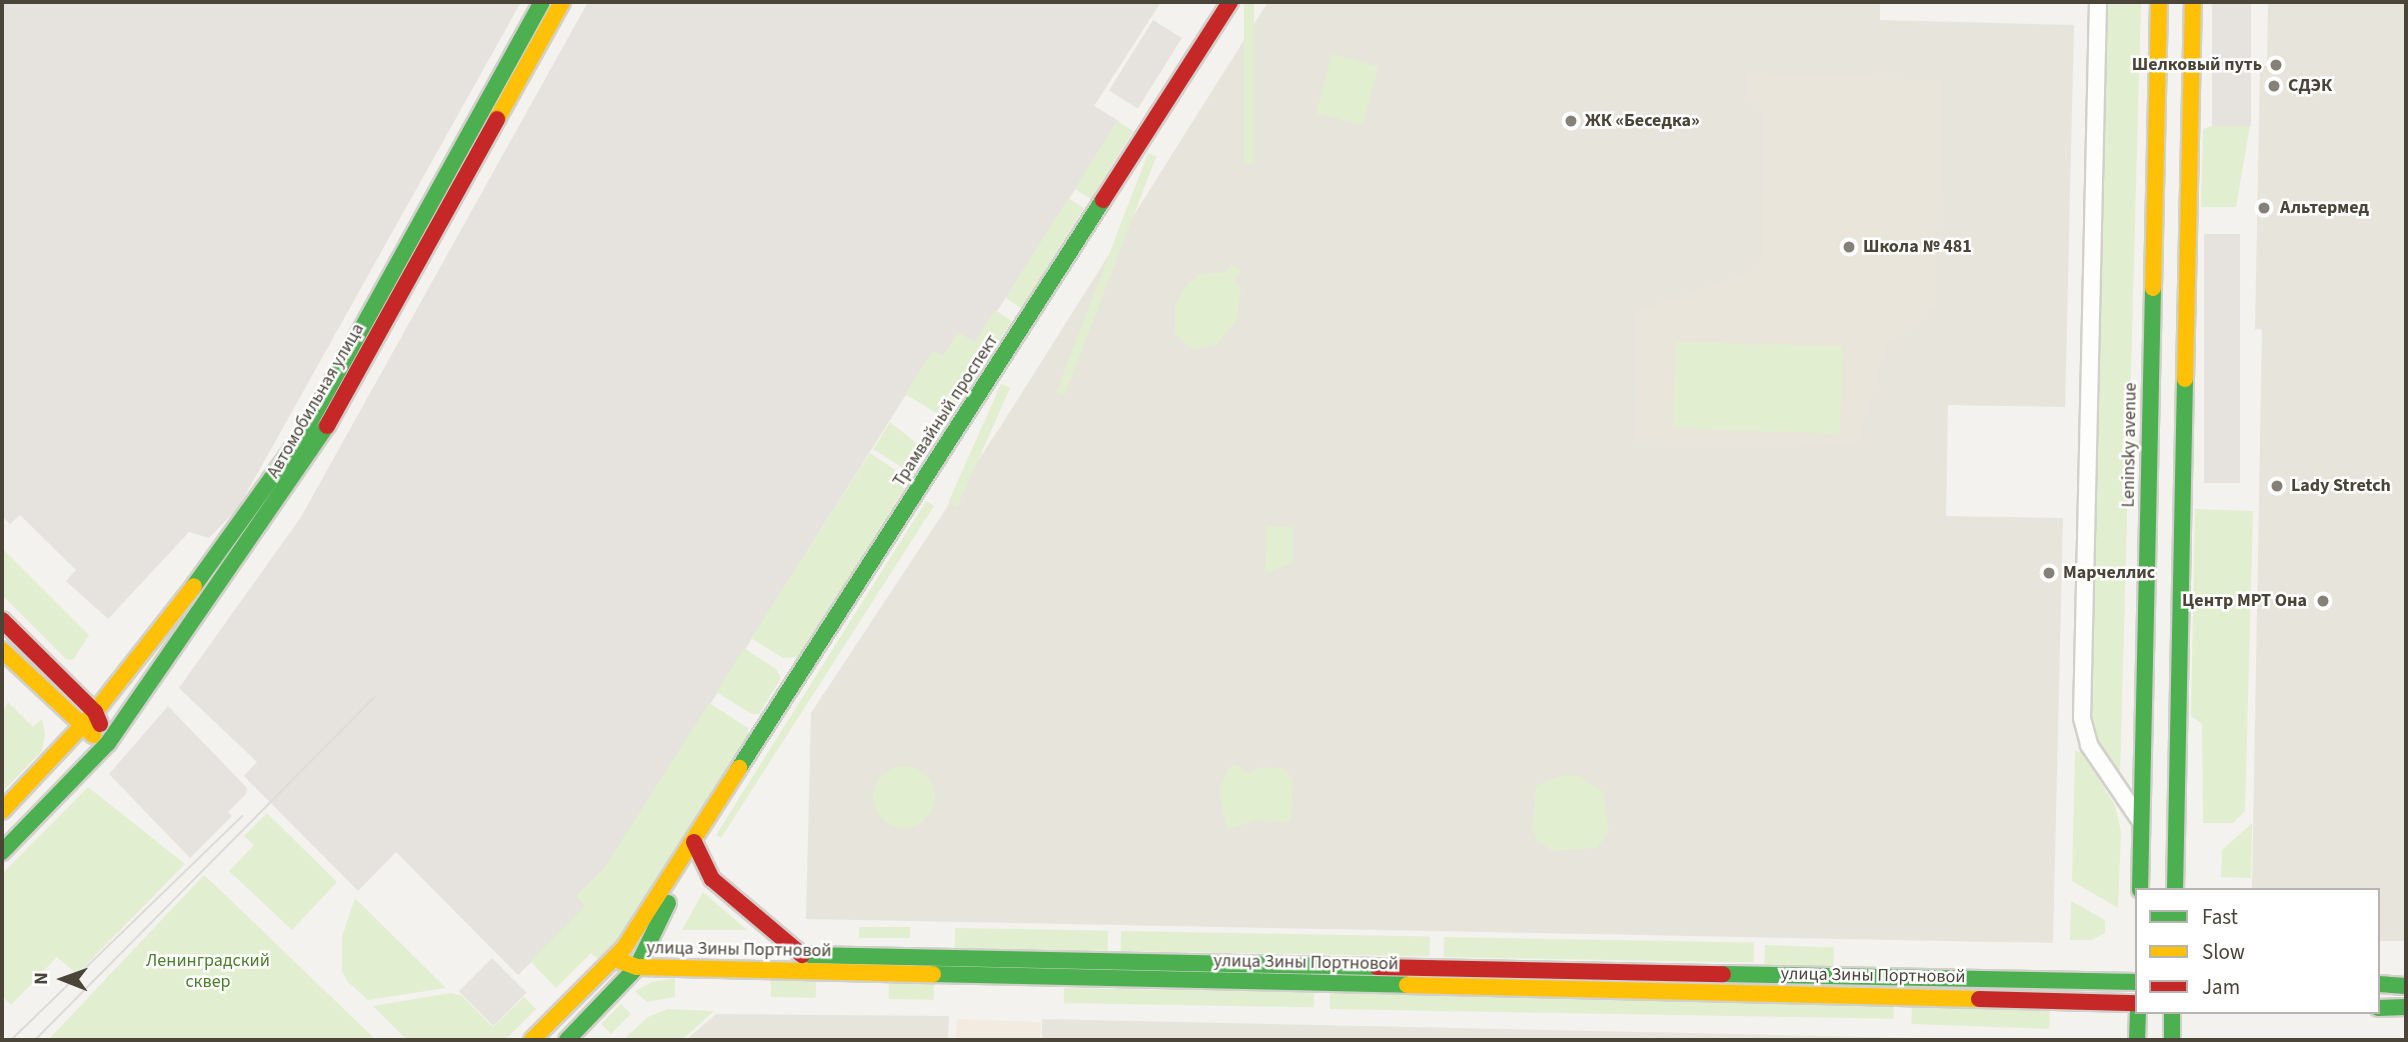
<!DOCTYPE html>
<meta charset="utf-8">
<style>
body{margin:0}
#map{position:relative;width:2408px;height:1042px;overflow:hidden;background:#f4f2ee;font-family:"Source Sans 3",sans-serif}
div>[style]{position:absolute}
.residential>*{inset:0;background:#e7e4dc}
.commercial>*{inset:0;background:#f3ebdf}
.industrial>*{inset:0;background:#e6e2de}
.education>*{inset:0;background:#eae5da}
.green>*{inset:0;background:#e1eecf;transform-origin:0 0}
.round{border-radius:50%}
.parking>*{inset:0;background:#e6e3df;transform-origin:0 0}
.roads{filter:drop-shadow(2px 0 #d2d0cb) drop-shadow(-2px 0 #d2d0cb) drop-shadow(0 2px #d2d0cb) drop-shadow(0 -2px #d2d0cb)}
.street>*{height:16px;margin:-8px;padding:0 8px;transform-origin:8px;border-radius:8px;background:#fdfdfc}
.fast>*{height:16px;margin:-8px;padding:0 8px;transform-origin:8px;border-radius:8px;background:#4caf50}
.slow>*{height:16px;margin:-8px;padding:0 8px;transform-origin:8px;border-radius:8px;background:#ffc107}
.jam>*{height:16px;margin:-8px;padding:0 8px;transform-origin:8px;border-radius:8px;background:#c62828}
.tram>*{height:2px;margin:-1px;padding:0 1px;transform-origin:1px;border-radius:1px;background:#dbdbda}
.dots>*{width:19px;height:19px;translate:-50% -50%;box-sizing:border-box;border:4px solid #fff;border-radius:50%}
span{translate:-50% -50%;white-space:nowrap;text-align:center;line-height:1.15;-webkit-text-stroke:5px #fff;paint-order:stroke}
.poi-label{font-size:18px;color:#4b4439;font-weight:700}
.right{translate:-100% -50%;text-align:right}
.left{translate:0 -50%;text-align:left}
.street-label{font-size:18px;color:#4b4439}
.park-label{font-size:18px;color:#4a7f2a}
.frame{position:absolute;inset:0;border:4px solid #4b4439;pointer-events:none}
.legend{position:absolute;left:2135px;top:888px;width:245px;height:126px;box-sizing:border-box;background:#fff;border:2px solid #b7b4b0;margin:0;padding:9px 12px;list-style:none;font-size:21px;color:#4b4439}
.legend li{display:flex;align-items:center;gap:14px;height:35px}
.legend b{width:35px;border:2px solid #b7b4b0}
.north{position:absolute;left:28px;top:944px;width:70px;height:70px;-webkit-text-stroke:5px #fff;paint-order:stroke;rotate:271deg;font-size:19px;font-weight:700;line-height:28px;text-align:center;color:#4b4439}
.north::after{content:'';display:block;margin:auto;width:24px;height:32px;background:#4b4439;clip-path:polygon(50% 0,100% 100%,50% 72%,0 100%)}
</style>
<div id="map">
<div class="residential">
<div style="clip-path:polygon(1268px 2px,1880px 2px,1880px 20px,2074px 25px,2065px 407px,1948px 405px,1946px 516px,2063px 518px,2053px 943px,806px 919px,811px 713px,1004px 421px)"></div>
<div style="clip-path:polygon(2268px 2px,2406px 2px,2406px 941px,2378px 941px,2378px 890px,2252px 890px,2262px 330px,2255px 329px,2260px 66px,2267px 66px)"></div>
<div style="clip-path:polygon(716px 1014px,949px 1016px,948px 1040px,686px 1040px)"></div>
<div style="clip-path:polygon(1042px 1019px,2006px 1040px,1042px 1040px)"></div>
</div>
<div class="commercial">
<div style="clip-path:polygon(957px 1019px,1041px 1022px,1040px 1040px,956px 1040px)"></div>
</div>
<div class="industrial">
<div style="clip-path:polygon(2px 2px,521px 2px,238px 508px,209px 538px,189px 532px,108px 619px,66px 581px,76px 570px,20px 515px,10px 524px,2px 516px)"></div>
<div style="clip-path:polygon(588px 2px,1161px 2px,1094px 106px,1119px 121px,976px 344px,943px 358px,933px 352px,606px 869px,589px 906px,518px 975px,396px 852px,358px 891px,244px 776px,257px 762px,179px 688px,301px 517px)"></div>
</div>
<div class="education">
<div style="clip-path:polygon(1750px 73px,1940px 81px,1935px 305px,1885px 347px,1858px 442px,1635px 441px,1638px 311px,1761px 269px,1764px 110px,1750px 101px)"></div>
</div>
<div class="green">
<div style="left:1244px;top:2px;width:10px;height:162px"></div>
<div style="clip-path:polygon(2107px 2px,2141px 2px,2120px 777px,2097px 742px,2091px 712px)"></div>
<div style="left:1332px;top:54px;width:48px;height:61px;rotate:15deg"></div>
<div style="left:1117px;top:121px;width:19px;height:80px;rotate:32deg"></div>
<div style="clip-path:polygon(2212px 126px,2250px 126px,2236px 207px,2201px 207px,2203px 129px)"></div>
<div style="left:1148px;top:153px;width:9px;height:256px;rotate:21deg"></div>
<div style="left:1068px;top:198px;width:19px;height:118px;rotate:32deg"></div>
<div style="clip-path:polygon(1232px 264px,1241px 271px,1234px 280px,1241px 289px,1237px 319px,1218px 344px,1192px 350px,1175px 334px,1175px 306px,1185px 287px,1199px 274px,1225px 273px)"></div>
<div style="clip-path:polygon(995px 310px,1012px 321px,948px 420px,905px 394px,933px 350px,943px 356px,958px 332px,975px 342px)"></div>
<div style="left:1676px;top:341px;width:167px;height:87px;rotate:2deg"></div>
<div style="left:1001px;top:384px;width:10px;height:130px;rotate:24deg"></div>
<div style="clip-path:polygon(890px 422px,925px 450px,914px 475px,873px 449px)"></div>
<div style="clip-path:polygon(870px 453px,910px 480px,798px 657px,783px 658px,751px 638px)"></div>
<div style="clip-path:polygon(926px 501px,934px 506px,721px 838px,716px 835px)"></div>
<div style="clip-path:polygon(2195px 509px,2253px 511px,2245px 811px,2233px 823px,2203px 823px,2202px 724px,2191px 716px)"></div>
<div style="clip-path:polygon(1267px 526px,1293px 527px,1293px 562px,1265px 574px)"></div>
<div style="clip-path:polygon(2px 548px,89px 635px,73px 660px,66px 659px,2px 595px)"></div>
<div style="clip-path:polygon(744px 648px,776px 669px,781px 678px,759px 714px,752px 714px,716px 692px)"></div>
<div style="clip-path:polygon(8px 702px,33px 727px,42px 719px,45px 734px,42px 751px,2px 792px,2px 714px)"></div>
<div style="clip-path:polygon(709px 703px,748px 728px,748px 735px,616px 941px,598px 959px,591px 953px,556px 988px,530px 961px,585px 906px,576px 896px,604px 868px)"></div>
<div style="clip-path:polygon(2075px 751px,2081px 752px,2115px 805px,2121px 832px,2118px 908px,2072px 881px)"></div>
<div style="clip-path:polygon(1235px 764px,1247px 773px,1263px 767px,1285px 769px,1293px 780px,1291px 819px,1283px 823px,1258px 819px,1227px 830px,1219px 790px,1228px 768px)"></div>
<div class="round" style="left:873px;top:766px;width:62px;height:62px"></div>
<div style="clip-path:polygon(1560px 776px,1578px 776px,1603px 792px,1609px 831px,1597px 848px,1552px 851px,1536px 840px,1532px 829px,1536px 786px)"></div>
<div style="clip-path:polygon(88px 787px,185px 864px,77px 974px,57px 957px,11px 1005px,2px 996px,2px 874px)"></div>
<div style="clip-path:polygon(267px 813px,337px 882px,292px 930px,229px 871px,254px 845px,244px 836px)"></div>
<div style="clip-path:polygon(2252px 823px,2251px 878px,2221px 877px,2222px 850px)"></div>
<div style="clip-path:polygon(204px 875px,217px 887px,376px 1040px,48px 1040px)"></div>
<div style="clip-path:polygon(703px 892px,747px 930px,682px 930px)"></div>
<div style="clip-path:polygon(355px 898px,446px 988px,368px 1000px,347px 981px,342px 971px,342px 937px)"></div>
<div style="clip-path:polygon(2071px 901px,2105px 920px,2105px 933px,2092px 940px,2070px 940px)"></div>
<div style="left:859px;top:927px;width:51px;height:11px"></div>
<div style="left:955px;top:928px;width:153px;height:20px;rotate:1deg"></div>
<div style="left:1121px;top:931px;width:309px;height:20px;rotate:1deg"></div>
<div style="left:1444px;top:937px;width:310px;height:20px;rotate:1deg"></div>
<div style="left:1765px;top:945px;width:69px;height:21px;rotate:2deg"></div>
<div style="clip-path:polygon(675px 978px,675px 997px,647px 1002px,635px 991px,652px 982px)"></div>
<div style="left:771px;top:979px;width:45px;height:18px;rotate:1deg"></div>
<div style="left:889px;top:982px;width:45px;height:17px;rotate:1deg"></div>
<div style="left:1064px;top:988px;width:250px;height:15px;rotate:1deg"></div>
<div style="left:1330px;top:992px;width:564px;height:17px;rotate:1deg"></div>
<div style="clip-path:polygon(451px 993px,462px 996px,493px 1027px,524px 997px,536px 1009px,505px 1040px,407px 1040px,373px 1006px)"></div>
<div style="left:621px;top:1004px;width:14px;height:28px;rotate:45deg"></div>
<div style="left:1912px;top:1006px;width:138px;height:18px;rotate:2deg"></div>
<div style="clip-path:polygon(668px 1009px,714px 1011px,682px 1040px,623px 1040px,648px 1017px)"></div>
</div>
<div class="parking">
<div style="left:2212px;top:2px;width:39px;height:124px"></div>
<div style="left:1153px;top:20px;width:34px;height:83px;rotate:32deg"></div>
<div style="left:2204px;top:234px;width:36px;height:249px"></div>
<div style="clip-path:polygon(168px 706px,247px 788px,246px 794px,228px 812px,232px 816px,190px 858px,109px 774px)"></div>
<div style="left:492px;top:958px;width:49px;height:47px;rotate:45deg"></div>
</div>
<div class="roads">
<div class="street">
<div style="left:2098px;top:2px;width:716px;rotate:91.28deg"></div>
<div style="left:2082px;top:718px;width:28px;rotate:75deg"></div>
<div style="left:2089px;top:745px;width:91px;rotate:55.8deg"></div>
</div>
<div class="fast">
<div style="left:194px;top:586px;width:188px;rotate:-54.3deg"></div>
<div style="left:304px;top:433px;width:492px;rotate:-61.1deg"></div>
<div style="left:739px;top:768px;width:675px;rotate:-57.35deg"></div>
<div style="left:2px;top:852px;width:152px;rotate:-45.8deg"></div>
<div style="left:108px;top:743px;width:385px;rotate:-55.4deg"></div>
<div style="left:2140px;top:890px;width:602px;rotate:-88.76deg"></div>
<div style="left:2175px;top:890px;width:511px;rotate:-88.88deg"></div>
<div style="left:809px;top:955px;width:568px;rotate:1.21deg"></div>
<div style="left:933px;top:974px;width:474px;rotate:1.3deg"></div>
<div style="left:1723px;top:974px;width:414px;rotate:1.1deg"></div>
<div style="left:2378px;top:984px;width:28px;rotate:4deg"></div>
<div style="left:2378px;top:1008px;width:28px;rotate:-2deg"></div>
<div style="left:2172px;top:1012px;width:28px;rotate:90deg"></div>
<div style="left:567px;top:1040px;width:101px;rotate:-46.2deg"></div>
<div style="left:637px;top:967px;width:71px;rotate:-64.2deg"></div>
<div style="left:2137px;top:1040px;width:28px;rotate:-88deg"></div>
</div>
<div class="slow">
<div style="left:497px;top:119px;width:134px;rotate:-60.9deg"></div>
<div style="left:2153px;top:288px;width:286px;rotate:-88.8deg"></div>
<div style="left:2185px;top:379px;width:377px;rotate:-88.8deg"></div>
<div style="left:2px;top:650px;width:125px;rotate:43deg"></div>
<div style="left:2px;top:811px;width:136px;rotate:-46.8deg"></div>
<div style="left:95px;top:712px;width:160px;rotate:-51.8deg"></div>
<div style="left:614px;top:959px;width:24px;rotate:19deg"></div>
<div style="left:637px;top:967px;width:296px;rotate:1.4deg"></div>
<div style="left:1407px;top:985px;width:572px;rotate:1.4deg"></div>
<div style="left:532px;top:1040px;width:130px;rotate:-45deg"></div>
<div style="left:624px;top:948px;width:214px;rotate:-57.4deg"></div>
</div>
<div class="jam">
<div style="left:1103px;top:200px;width:235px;rotate:-57.3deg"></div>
<div style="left:327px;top:426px;width:351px;rotate:-61deg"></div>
<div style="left:2px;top:620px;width:131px;rotate:44.7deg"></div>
<div style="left:95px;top:712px;width:13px;rotate:67deg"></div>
<div style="left:694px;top:842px;width:41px;rotate:64.1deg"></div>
<div style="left:712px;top:879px;width:118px;rotate:40.2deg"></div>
<div style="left:1377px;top:967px;width:346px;rotate:1.2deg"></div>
<div style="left:1979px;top:999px;width:158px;rotate:1.5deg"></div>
</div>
</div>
<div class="tram">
<div style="left:11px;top:1040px;width:322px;rotate:-44.1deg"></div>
<div style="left:35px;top:1040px;width:483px;rotate:-45.3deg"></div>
</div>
<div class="dots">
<div style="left:2276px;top:65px;background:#868178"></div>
<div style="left:2274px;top:86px;background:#868178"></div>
<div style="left:1571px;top:121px;background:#868178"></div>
<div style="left:2264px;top:208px;background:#868178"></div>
<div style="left:1849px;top:247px;background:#868178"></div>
<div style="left:2277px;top:486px;background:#868178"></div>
<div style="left:2049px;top:573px;background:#868178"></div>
<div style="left:2323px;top:601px;background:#868178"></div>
</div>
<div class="poi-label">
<span class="right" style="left:2262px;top:65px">Шелковый путь</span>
<span class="left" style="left:2288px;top:86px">СДЭК</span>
<span class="left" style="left:1585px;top:121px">ЖК «Беседка»</span>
<span class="left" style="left:2280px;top:208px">Альтермед</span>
<span class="left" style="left:1863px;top:247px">Школа № 481</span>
<span class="left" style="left:2291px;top:486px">Lady Stretch</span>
<span class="left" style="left:2063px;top:573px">Марчеллис</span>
<span class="right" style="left:2307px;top:601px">Центр МРТ Она</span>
</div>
<div class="street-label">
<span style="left:316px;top:401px;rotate:-60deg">Автомобильная улица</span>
<span style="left:946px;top:411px;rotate:-57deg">Трамвайный проспект</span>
<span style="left:2130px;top:445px;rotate:-89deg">Leninsky avenue</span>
<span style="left:739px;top:950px;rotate:1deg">улица Зины Портновой</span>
<span style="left:1306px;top:963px;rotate:1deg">улица Зины Портновой</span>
<span style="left:1873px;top:976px;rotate:1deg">улица Зины Портновой</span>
</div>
<div class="park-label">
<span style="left:208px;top:972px">Ленинградский<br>сквер</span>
</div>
<div class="frame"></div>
<ul class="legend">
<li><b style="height:9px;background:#4caf50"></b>Fast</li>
<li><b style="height:9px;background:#ffc107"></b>Slow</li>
<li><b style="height:9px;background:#c62828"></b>Jam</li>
</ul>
<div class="north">N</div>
</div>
